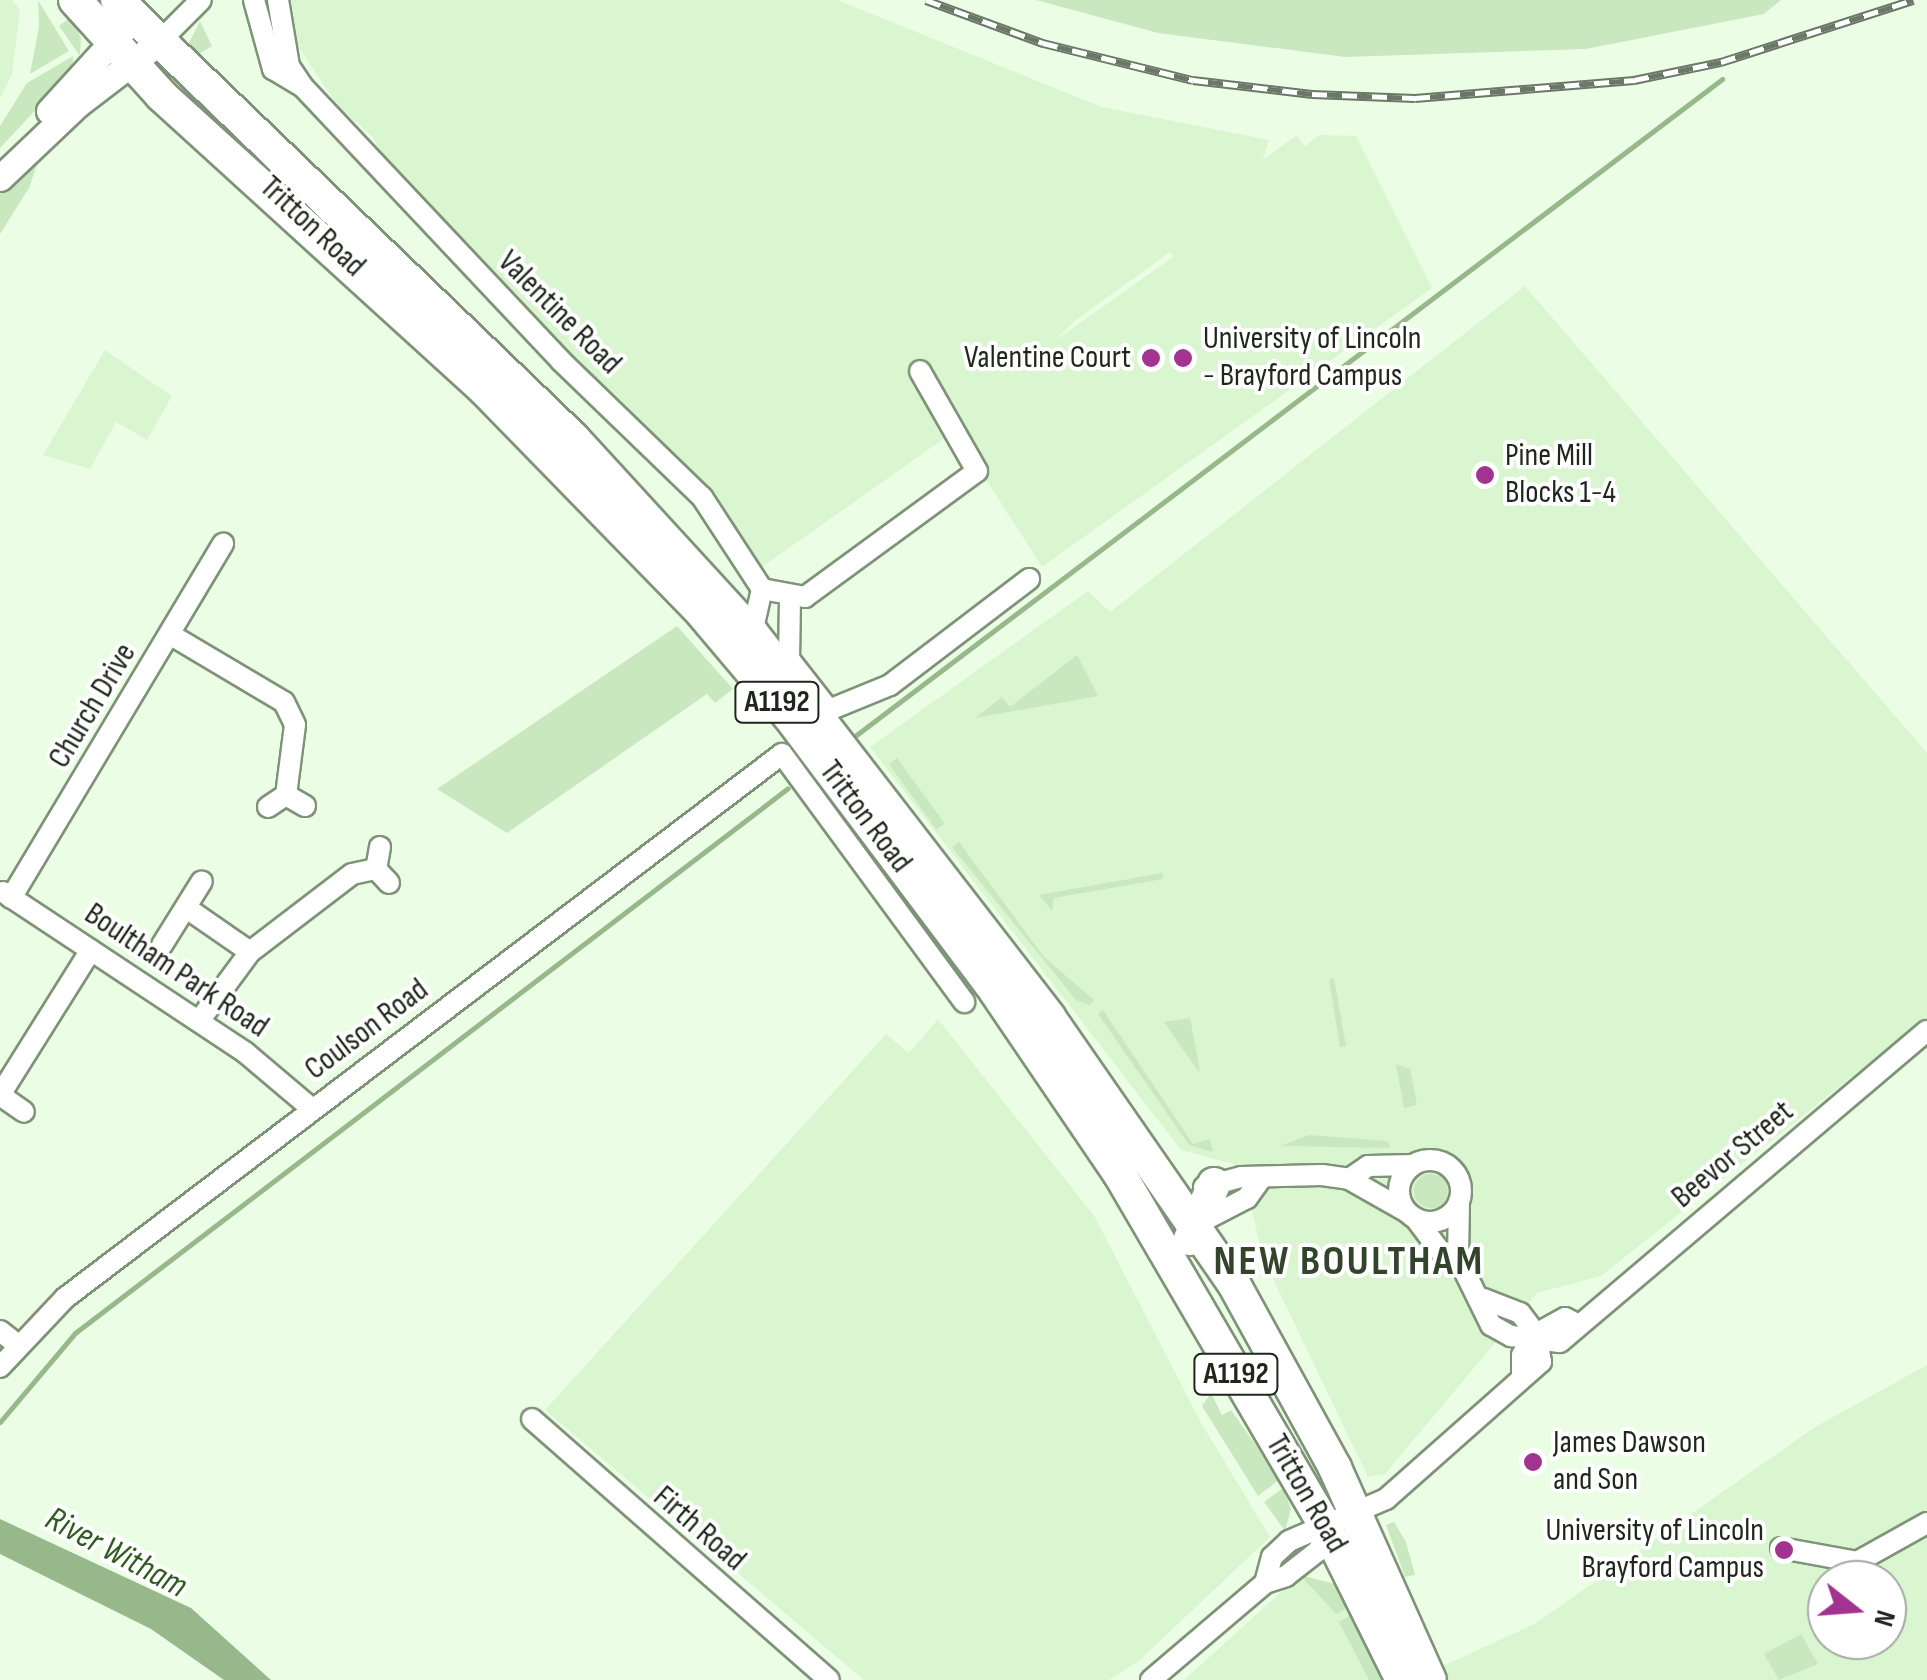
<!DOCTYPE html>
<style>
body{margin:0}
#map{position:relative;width:1927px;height:1680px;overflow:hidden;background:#ebfee5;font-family:"Sofia Sans Condensed",sans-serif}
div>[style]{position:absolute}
.built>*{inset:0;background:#d9f6d0}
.green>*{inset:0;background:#c9e8c0;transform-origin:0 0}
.round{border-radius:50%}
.water>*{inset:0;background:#96b88b}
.stream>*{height:5px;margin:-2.5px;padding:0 2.5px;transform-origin:2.5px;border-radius:2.5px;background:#96b88b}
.roads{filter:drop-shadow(2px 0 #7e9377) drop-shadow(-2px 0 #7e9377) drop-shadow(0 2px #7e9377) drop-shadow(0 -2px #7e9377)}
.minor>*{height:20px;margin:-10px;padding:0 10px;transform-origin:10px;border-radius:10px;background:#fff}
.minor>.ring{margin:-10px;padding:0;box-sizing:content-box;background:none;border:20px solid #fff;border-radius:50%}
.tertiary>*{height:25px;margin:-12.5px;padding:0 12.5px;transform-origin:12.5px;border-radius:12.5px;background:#fff}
.primary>*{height:32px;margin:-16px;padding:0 16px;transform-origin:16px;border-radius:16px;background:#fff}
.rail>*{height:9px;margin-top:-4.5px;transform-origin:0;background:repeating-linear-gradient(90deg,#fff 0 15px,#6b7767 0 30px);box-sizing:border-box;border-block:2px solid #6b7767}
.dots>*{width:28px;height:28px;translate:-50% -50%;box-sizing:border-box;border:5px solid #fff;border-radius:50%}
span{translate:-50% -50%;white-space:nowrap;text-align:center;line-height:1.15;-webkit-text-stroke:8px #fff;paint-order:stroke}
.shield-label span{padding:2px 8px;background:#fff;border:2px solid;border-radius:8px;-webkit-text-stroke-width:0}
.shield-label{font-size:30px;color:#1f271c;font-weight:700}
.street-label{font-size:32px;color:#1f271c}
.poi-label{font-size:32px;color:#1f271c}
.left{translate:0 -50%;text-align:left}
.right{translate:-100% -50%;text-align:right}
.water-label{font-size:35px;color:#305c20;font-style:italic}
.district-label{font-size:42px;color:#32442c;font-weight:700;letter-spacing:2.5px}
.north{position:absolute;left:1807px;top:1560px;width:100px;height:100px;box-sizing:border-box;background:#fff;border:2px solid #a5a9a4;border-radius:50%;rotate:107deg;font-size:28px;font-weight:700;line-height:40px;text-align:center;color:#1f271c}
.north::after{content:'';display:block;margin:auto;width:35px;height:45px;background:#a33391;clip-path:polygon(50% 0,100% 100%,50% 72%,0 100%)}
</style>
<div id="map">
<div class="built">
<div style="clip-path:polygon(0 0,12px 0,20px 10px,12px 74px,0 99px)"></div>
<div style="clip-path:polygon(evenodd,285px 0,837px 0,1102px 107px,1269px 140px,1263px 160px,1297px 135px,1305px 146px,1319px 135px,1356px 136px,1432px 288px,1042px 567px,955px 431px,762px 567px,384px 158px,373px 137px,338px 106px,289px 33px,285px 0,1170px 252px,1173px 257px,1053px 342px,1076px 320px,1170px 252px)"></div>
<div style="clip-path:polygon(1525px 286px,1927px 753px,1927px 1017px,1601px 1276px,1537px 1293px,1385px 1474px,1368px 1477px,1262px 1256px,1246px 1184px,1233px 1164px,1181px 1150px,870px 747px,1088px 591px,1110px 612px)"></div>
<div style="clip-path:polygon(105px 350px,172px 396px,147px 440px,116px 422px,90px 469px,43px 455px)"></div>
<div style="clip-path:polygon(938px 1019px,1095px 1217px,1200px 1421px,1270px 1537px,1140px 1660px,1109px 1680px,864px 1680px,545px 1410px,886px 1034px,909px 1053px)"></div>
<div style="clip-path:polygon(evenodd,1927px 1365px,1927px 1680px,1413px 1680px,1536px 1623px,1815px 1427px,1927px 1365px,1827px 1580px,1887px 1580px,1887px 1640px,1827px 1640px,1827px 1580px)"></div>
<div style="clip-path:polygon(1300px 1575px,1335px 1584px,1390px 1680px,1184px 1680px)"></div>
</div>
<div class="green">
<div style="clip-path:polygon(38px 0,69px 51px,30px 74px,39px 26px)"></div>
<div style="clip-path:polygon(1036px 0,1781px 0,1764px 14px,1586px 49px,1345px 57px,1158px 33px)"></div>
<div style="clip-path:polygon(71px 17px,81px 38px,80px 56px,59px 26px)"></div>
<div style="clip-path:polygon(200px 21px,212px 46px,194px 57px,188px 45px)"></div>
<div style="clip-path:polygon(73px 56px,72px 71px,0 148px,0 126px,27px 83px)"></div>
<div style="clip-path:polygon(97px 102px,41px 153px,29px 188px,0 234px,0 194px,26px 163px)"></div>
<div style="clip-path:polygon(677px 626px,733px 689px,715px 703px,707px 694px,507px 833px,437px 789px)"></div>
<div style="clip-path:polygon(1077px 655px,1098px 696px,975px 718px,1002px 697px,1010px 707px)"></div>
<div style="left:897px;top:758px;width:81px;height:10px;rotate:54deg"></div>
<div style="clip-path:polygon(959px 842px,1044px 957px,1094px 1000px,1090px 1005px,1076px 1000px,952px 847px)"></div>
<div style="clip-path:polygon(1162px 873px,1163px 879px,1054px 898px,1052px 911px,1039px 895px)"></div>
<div style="clip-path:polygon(1334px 978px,1346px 1046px,1340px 1047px,1329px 980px)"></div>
<div style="clip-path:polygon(1103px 1010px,1193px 1144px,1210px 1139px,1213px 1152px,1189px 1145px,1098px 1014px)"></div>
<div style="clip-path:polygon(1190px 1018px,1200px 1070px,1198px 1071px,1164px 1022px)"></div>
<div style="clip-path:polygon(1396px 1064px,1410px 1069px,1417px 1105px,1404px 1108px)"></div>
<div style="clip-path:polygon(1309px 1135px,1388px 1141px,1390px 1148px,1280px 1146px)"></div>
<div class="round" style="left:1414px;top:1174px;width:34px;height:34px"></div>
<div style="clip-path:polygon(1211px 1393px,1222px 1415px,1231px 1410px,1280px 1479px,1258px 1496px,1202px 1406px)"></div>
<div style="clip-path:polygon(1283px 1488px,1291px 1509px,1285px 1531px,1264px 1502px)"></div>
<div style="clip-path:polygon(1394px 1522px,1406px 1542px,1415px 1575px,1405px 1577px,1386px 1525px)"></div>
<div style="clip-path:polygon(1300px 1575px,1335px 1584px,1350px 1606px,1336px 1614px)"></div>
<div style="clip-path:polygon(1354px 1613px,1390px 1680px,1369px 1680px,1339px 1622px)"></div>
<div style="clip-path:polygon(1801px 1634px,1818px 1664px,1779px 1680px,1764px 1654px)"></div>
</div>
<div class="water">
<div style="clip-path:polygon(0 1519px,191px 1608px,271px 1680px,224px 1680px,151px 1629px,0 1554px)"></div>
</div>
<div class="stream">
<div style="left:855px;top:736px;width:1088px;rotate:-37.15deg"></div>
<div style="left:0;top:1422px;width:116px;rotate:-49.9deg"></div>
<div style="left:75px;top:1333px;width:897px;rotate:-37.39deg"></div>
</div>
<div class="roads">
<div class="minor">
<div style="left:254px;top:0;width:72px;rotate:74.6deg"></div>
<div style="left:273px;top:69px;width:33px;rotate:31deg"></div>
<div style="left:278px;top:0;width:67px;rotate:80.5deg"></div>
<div style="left:289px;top:66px;width:25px;rotate:56deg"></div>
<div style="left:303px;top:87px;width:376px;rotate:46.7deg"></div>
<div style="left:561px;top:361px;width:196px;rotate:44deg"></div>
<div style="left:702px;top:497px;width:110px;rotate:56.9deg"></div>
<div style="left:762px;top:589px;width:44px;rotate:10.5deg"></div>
<div style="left:805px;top:597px;width:213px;rotate:-36.2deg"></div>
<div style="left:977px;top:471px;width:115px;rotate:-119.7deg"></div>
<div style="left:159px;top:42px;width:59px;rotate:-45deg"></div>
<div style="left:790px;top:598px;width:61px;rotate:90.9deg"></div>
<div style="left:789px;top:659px;width:65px;rotate:51.9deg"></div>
<div style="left:829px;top:710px;width:66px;rotate:-22.3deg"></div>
<div style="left:890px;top:685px;width:175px;rotate:-37.3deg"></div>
<div style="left:752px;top:633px;width:45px;rotate:-77.2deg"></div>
<div style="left:171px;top:635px;width:131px;rotate:30.7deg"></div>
<div style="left:284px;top:702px;width:25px;rotate:64deg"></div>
<div style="left:295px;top:725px;width:71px;rotate:97.3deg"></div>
<div style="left:268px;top:807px;width:22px;rotate:-34deg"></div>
<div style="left:286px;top:795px;width:22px;rotate:30deg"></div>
<div style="left:380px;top:847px;width:22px;rotate:100deg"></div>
<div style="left:376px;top:869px;width:19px;rotate:47deg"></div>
<div style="left:3px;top:892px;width:291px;rotate:33.5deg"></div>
<div style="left:246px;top:1053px;width:87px;rotate:40.3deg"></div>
<div style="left:11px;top:898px;width:413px;rotate:-59.1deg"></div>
<div style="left:188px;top:909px;width:75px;rotate:34.7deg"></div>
<div style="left:162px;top:945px;width:75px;rotate:-58deg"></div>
<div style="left:199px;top:1021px;width:86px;rotate:-53.5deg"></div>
<div style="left:250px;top:952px;width:128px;rotate:-37.4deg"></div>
<div style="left:352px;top:874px;width:25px;rotate:-12deg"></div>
<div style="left:0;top:1095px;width:171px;rotate:-57.9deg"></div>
<div style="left:0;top:1095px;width:29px;rotate:35deg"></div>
<div class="ring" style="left:1399px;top:1160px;width:42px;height:42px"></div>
<div style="left:1349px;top:1179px;width:23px;rotate:-34deg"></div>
<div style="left:1368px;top:1166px;width:45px;rotate:-1.3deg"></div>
<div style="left:1204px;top:1187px;width:39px;rotate:-15deg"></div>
<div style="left:1242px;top:1177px;width:80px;rotate:-1.4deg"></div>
<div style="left:1322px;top:1175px;width:27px;rotate:8deg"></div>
<div style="left:1349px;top:1179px;width:67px;rotate:29.6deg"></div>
<div style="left:1459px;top:1202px;width:56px;rotate:91deg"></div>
<div style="left:1458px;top:1258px;width:75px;rotate:63.8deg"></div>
<div style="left:1491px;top:1325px;width:23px;rotate:29deg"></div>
<div style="left:1511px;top:1336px;width:49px;rotate:7deg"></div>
<div style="left:1560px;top:1342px;width:481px;rotate:-40.3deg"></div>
<div style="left:1416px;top:1219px;width:39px;rotate:53deg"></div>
<div style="left:1439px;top:1250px;width:21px;rotate:23deg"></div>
<div style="left:1197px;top:1224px;width:56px;rotate:-27.5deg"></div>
<div style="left:1247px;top:1198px;width:22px;rotate:-54deg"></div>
<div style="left:0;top:1331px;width:23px;rotate:38deg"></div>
<div style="left:0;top:1367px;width:95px;rotate:-46.7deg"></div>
<div style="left:65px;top:1298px;width:900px;rotate:-37.19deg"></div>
<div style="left:782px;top:754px;width:308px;rotate:53.7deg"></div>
<div style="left:1522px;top:1376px;width:21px;rotate:-90deg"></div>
<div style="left:1522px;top:1355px;width:25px;rotate:-56deg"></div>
<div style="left:1536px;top:1334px;width:33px;rotate:-29deg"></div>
<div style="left:1565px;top:1318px;width:13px;rotate:27deg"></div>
<div style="left:532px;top:1419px;width:395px;rotate:41.3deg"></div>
<div style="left:1781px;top:1548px;width:77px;rotate:10.4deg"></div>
<div style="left:1857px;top:1562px;width:80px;rotate:-29.1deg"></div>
<div style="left:1265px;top:1583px;width:27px;rotate:-75deg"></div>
<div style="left:1272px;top:1557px;width:23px;rotate:-43deg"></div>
<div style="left:1289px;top:1541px;width:106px;rotate:-23.4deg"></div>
<div style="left:1386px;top:1499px;width:207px;rotate:-41.5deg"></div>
<div style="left:1541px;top:1362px;width:28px;rotate:-100deg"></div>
<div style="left:1536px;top:1334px;width:26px;rotate:-127deg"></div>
<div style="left:1520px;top:1313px;width:40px;rotate:-159deg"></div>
<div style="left:1151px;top:1680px;width:150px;rotate:-40.4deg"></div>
<div style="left:1265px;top:1583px;width:22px;rotate:-18deg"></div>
<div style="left:1286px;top:1576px;width:42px;rotate:-38.2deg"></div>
<div style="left:1319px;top:1550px;width:22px;rotate:-69deg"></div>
</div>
<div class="tertiary">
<div style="left:49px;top:111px;width:110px;rotate:-47.6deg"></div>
<div style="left:0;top:178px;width:108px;rotate:-43.5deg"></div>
<div style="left:78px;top:104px;width:102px;rotate:-37.4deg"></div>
</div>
<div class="primary">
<div style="left:75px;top:0;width:130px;rotate:47.8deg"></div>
<div style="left:162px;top:96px;width:433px;rotate:42.3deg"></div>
<div style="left:482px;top:387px;width:306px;rotate:45.7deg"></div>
<div style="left:696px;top:606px;width:144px;rotate:49.8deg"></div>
<div style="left:789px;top:716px;width:333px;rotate:53.1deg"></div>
<div style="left:989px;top:982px;width:231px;rotate:55.8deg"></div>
<div style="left:1119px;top:1173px;width:412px;rotate:59.7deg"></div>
<div style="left:1327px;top:1529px;width:169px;rotate:63.6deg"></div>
<div style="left:117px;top:0;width:634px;rotate:43.85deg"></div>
<div style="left:574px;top:439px;width:263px;rotate:47.5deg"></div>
<div style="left:752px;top:633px;width:98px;rotate:52.1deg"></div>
<div style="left:812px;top:710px;width:388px;rotate:52.3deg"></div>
<div style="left:1049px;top:1017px;width:325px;rotate:55.3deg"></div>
<div style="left:1234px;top:1284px;width:210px;rotate:61.2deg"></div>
<div style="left:1335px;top:1468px;width:232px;rotate:65.9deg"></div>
<div style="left:1190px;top:1239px;width:60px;rotate:-66.4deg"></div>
</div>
</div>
<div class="rail">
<div style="left:926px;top:0;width:125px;rotate:20.2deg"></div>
<div style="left:1043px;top:43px;width:154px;rotate:13.9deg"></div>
<div style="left:1193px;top:80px;width:120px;rotate:6.7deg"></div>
<div style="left:1312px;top:94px;width:103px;rotate:2.2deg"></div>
<div style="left:1415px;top:98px;width:220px;rotate:-4.7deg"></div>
<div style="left:1634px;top:80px;width:89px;rotate:-11.7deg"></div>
<div style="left:1721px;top:62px;width:202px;rotate:-17.9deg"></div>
</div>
<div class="dots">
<div style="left:1151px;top:358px;background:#a33391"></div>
<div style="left:1183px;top:358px;background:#a33391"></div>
<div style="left:1485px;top:475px;background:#a33391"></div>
<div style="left:1533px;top:1462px;background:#a33391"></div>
<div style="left:1784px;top:1550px;background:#a33391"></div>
</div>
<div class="shield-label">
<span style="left:777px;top:702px">A1192</span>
<span style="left:1236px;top:1374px">A1192</span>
</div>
<div class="street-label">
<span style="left:312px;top:227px;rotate:43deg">Tritton Road</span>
<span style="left:559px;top:313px;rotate:45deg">Valentine Road</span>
<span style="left:93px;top:706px;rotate:-59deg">Church Drive</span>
<span style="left:865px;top:817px;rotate:53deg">Tritton Road</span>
<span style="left:176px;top:971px;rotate:34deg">Boultham Park Road</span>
<span style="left:367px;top:1030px;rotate:-37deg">Coulson Road</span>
<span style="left:1733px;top:1155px;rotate:-40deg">Beevor Street</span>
<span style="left:1306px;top:1494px;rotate:60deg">Tritton Road</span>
<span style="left:699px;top:1529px;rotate:41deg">Firth Road</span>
</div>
<div class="poi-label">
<span class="left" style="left:1203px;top:358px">University of Lincoln<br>- Brayford Campus</span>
<span class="right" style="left:1131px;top:358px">Valentine Court</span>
<span class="left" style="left:1505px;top:475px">Pine Mill<br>Blocks 1-4</span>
<span class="left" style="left:1553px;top:1462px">James Dawson<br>and Son</span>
<span class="right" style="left:1764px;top:1550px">University of Lincoln<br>Brayford Campus</span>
</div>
<div class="water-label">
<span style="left:116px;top:1553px;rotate:28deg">River Witham</span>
</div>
<div class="district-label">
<span style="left:1349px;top:1262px">NEW BOULTHAM</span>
</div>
<div class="north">N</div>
</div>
